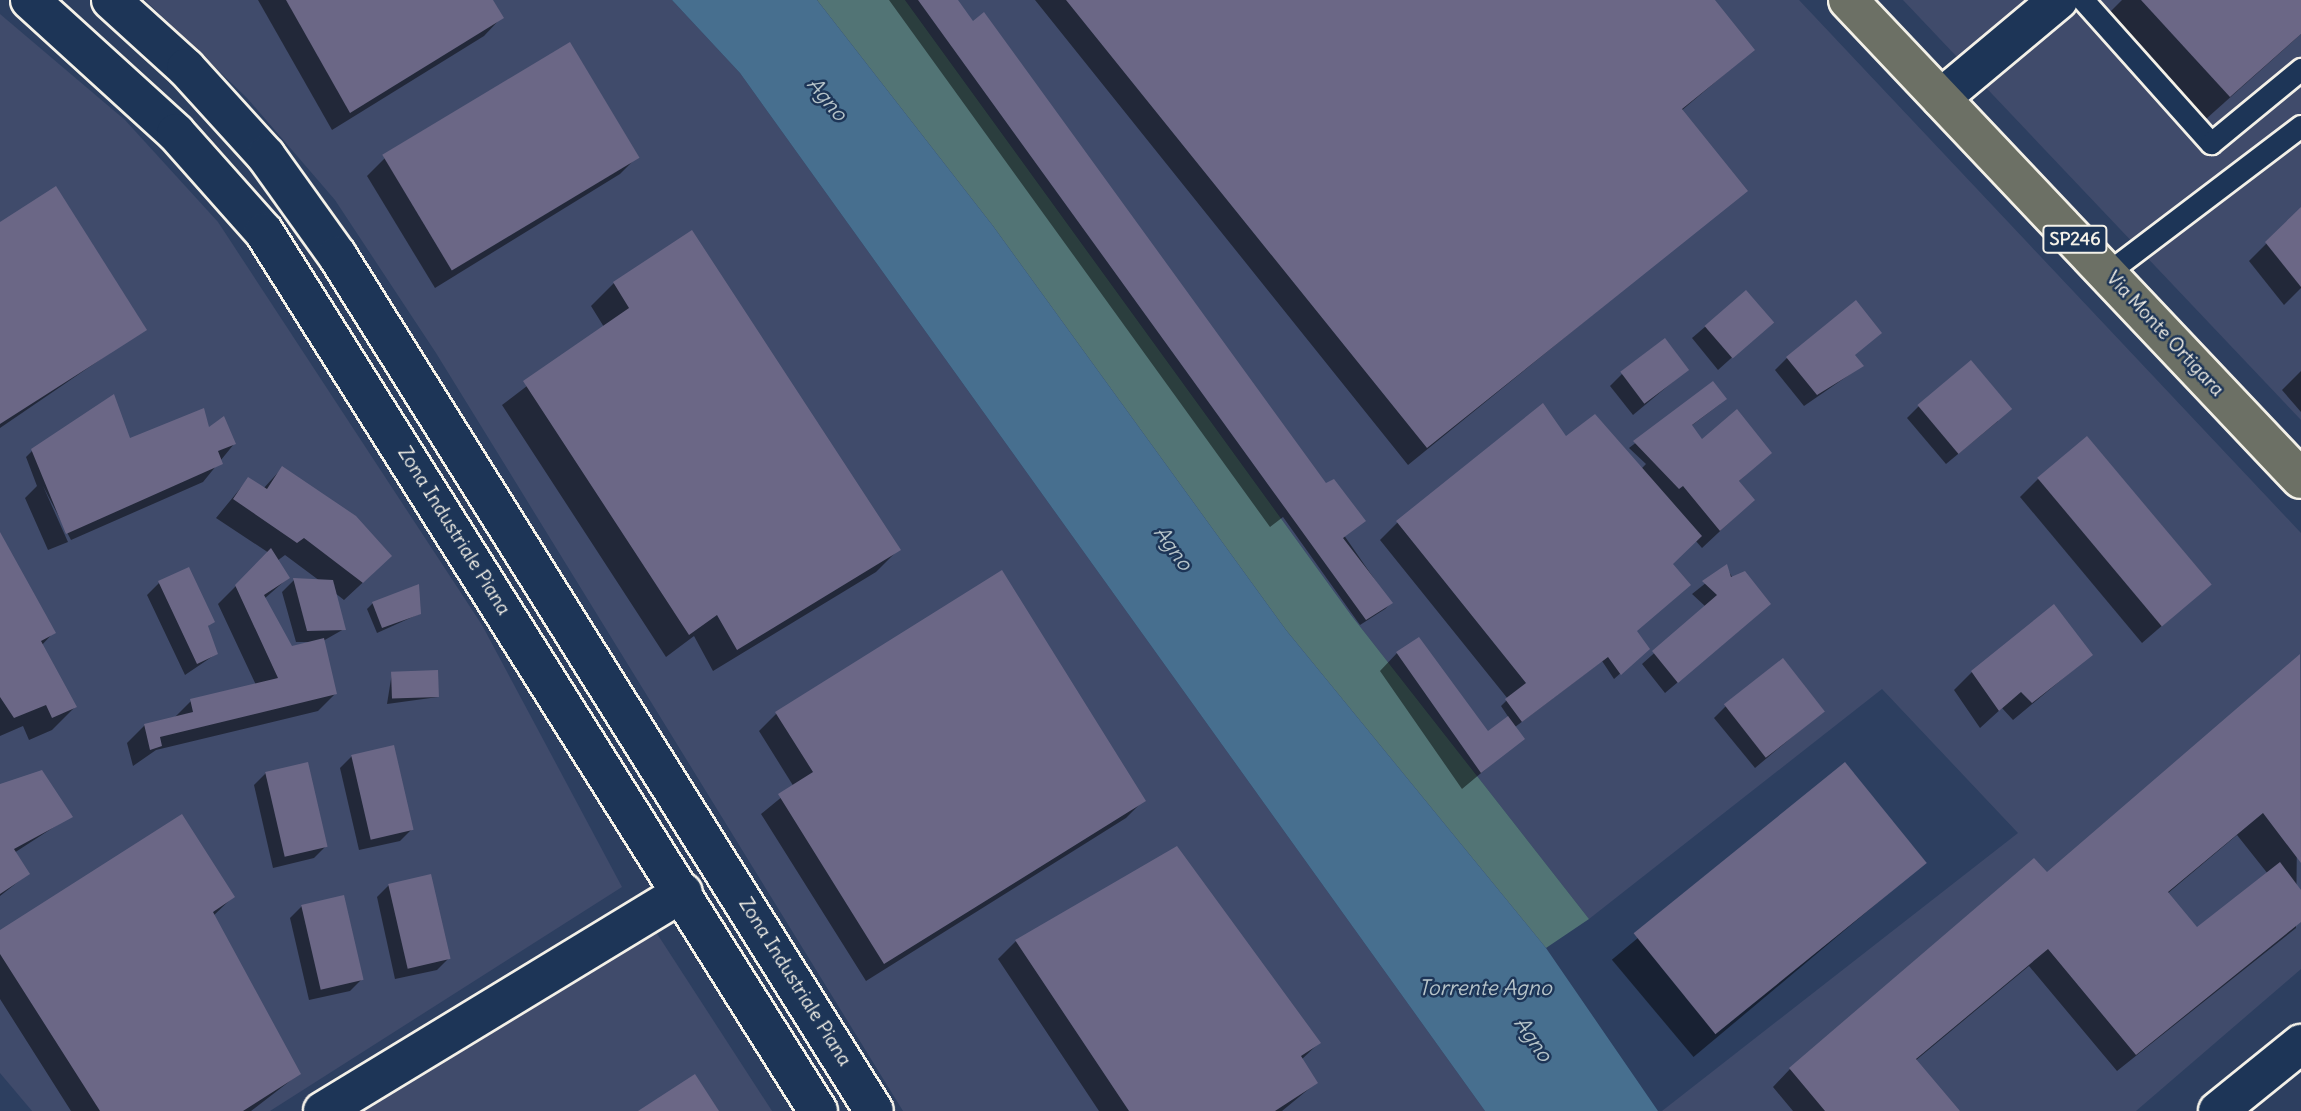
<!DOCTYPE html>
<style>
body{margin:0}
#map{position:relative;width:2301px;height:1111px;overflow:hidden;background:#2d3f60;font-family:Delius,sans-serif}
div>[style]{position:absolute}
.built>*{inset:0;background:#404b6b}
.green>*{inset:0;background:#527475}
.water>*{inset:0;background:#476f8f}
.shadow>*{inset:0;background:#0007;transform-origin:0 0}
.building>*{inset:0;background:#6b6786;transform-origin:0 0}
.roads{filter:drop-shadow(2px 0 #f4f1e8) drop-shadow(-2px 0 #f4f1e8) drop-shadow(0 2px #f4f1e8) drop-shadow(0 -2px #f4f1e8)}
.lane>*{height:21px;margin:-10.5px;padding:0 10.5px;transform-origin:10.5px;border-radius:10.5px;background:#1d3557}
.street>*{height:38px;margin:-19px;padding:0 19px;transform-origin:19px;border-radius:19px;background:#1d3557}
.secondary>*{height:38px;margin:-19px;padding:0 19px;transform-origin:19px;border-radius:19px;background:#1d3557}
.primary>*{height:38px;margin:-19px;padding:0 19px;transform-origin:19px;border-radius:19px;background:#6c7065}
span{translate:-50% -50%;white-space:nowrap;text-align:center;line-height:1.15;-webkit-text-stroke:5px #1d3557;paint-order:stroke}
.shield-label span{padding:2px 5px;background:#1d3557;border:2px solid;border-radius:5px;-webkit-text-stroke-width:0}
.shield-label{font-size:18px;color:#f4f1e8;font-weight:700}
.street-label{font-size:19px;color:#f4f1e8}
.water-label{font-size:21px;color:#b7c4c9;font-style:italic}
</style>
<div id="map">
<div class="built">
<div style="clip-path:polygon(145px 0,672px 0,740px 73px,1485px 1111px,903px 1111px,436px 353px,335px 200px,247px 98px)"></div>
<div style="clip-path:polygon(905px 0,1799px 0,2301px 533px,2301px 969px,2136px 1111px,1662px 1111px,2018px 833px,1882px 689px,1589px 919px,1351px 615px)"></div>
<div style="clip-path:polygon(1903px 0,2301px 0,2301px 420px)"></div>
<div style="clip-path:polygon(0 14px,125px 120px,218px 222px,482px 625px,622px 887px,270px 1111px,32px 1111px,0 1073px)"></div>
<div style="clip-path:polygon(654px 929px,772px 1111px,362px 1111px)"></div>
</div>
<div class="green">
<div style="clip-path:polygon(817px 0,905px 0,1351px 615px,1589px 919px,1546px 948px,1286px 630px,993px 226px)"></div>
</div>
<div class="water">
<div style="clip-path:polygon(672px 0,817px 0,993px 226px,1286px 630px,1546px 948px,1658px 1111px,1485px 1111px,740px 73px)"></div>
</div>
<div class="shadow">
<div style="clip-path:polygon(258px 0,491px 0,501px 18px,484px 36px,332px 130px)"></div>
<div style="clip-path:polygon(889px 0,955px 0,1314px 492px,1391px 603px,1385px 609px,1360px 625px,1283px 517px,1270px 527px)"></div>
<div style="clip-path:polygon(1035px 0,1713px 0,1753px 50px,1681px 111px,1746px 190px,1408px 465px)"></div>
<div style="clip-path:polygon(2122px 0,2301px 0,2301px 34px,2206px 119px,2109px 13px)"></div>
<div style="clip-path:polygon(638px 156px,620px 174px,435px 288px,367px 176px,385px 158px)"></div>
<div style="clip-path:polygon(2301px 209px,2301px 288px,2284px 305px,2249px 261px)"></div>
<div style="clip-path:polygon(0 224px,145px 329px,0 428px)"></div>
<div style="clip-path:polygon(614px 283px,899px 549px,876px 572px,713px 671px,694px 636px,666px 657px,502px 405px,604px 327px,591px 306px)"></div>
<div style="clip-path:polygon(1746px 292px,1759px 333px,1718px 370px,1692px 338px)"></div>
<div style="clip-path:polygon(1853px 356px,1862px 366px,1804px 406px,1775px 370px,1787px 358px)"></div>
<div style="clip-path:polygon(1687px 370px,1633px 415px,1610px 386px,1622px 374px)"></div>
<div style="clip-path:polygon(2301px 371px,2301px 412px,2282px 390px)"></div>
<div style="clip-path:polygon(1713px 383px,1720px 404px,1691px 426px,1702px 442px,1770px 452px,1737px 483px,1734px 518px,1702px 548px,1695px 540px,1618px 606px,1642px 654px,1614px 679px,1602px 661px,1515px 727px,1523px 738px,1462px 789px,1380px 671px,1397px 653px,1488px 734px,1509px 718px,1501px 706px,1508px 699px,1380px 540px,1398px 522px,1566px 438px,1641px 469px,1646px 464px,1629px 448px)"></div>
<div style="clip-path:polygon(1919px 406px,1998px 421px,1946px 464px,1907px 418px)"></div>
<div style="clip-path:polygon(234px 444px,203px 482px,71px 540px,43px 486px,68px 542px,48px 550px,25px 498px,37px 486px,26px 457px,32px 451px)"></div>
<div style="clip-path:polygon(evenodd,282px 468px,372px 574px,344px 600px,335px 593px,344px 629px,323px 641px,336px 693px,318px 711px,156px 750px,133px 766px,127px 743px,145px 725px,173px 719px,191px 701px,256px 685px,218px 604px,269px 553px,216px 518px,248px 479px,263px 489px,282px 468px,285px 555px,320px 581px,294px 580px,282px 592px,296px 642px,311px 642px,291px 648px,264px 599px,288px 578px,277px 561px,285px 555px)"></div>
<div style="clip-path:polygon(2038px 479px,2209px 585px,2142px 643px,2020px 497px)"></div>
<div style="clip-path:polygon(0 536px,54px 632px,41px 646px,75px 707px,52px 730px,29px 740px,23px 726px,0 736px)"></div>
<div style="clip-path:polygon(1726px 567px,1756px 616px,1665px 693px,1642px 664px,1706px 607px,1692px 594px)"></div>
<div style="clip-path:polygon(159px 583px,212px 622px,206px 628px,216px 654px,185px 675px,147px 595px)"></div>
<div style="clip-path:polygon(373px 603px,419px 614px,377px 633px,367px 609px)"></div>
<div style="clip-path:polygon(2091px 655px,2013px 720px,2002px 708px,1980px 728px,1954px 690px,1972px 672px)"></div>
<div style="clip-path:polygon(evenodd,2299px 656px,2296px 928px,2117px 1071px,2029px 966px,1915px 1061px,1958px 1111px,1793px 1111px,1773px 1087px,1790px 1069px,2047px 874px,2299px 656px,2237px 835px,2268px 874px,2197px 929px,2167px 894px,2237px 835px)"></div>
<div style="clip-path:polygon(392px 673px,438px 697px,387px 704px)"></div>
<div style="clip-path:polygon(1726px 706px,1823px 711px,1755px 768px,1714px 718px)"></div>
<div style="clip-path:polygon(777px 713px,1144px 800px,1126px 818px,866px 981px,761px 814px,794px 787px,759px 731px)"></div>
<div style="clip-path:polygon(352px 756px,412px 829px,400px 841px,359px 850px,340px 768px)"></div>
<div style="left:1844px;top:765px;width:127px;height:303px;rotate:50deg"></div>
<div style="clip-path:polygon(266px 773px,326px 846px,314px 858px,273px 868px,254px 785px)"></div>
<div style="clip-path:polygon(0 786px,71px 816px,14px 853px,28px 874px,0 896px)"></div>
<div style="clip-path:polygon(389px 885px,449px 958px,437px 970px,395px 979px,377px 897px)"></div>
<div style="clip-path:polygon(233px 897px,213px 916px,299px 1074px,251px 1111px,71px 1111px,0 999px,0 932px)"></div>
<div style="clip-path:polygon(302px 906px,362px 979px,350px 991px,309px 1000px,290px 918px)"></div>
<div style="clip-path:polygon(1016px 941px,1319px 1043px,1301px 1060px,1316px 1083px,1282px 1111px,1099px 1111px,998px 959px)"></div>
</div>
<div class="building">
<div style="clip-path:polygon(286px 0,493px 0,504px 18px,350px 113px)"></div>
<div style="clip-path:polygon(918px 0,958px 0,973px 21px,984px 12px,1326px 483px,1334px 479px,1366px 521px,1343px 538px,1393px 603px,1366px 620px)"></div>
<div style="clip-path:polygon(1066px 0,1715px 0,1755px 50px,1682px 109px,1748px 191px,1427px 448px)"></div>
<div style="clip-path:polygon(2141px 0,2301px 0,2301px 34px,2230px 97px)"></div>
<div style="left:570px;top:42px;width:135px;height:219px;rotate:59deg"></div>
<div style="clip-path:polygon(56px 186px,147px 330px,0 424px,0 222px)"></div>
<div style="clip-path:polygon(2301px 207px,2301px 287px,2265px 242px)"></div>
<div style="clip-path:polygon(692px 230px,901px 550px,737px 650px,717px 615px,689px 635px,523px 381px,629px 308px,613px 282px)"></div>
<div style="left:1746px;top:290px;width:43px;height:55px;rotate:49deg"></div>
<div style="clip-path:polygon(1856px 300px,1882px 333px,1855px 355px,1864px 366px,1817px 395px,1786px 357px)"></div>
<div style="left:1665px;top:338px;width:40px;height:56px;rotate:53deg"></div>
<div style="left:1971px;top:360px;width:64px;height:70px;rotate:50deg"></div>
<div style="clip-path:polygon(1713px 381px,1727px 399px,1692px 425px,1702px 439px,1737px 409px,1772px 453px,1739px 481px,1755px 500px,1720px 531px,1683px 486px,1679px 489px,1633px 441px)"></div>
<div style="clip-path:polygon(114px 394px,130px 438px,204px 408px,209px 427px,224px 416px,236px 444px,218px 451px,223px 464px,66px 534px,31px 449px)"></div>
<div style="clip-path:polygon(1543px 403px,1566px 436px,1595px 414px,1702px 536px,1673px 564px,1691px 585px,1637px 631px,1650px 649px,1621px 675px,1608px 657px,1522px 722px,1505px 699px,1526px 683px,1396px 521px)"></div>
<div style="left:2087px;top:436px;width:194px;height:65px;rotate:50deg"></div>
<div style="clip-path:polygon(282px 466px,356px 516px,392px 556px,363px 583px,304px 538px,297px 543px,233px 499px,248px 477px,267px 489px)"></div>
<div style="clip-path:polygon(0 532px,56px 633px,41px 641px,77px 707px,52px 718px,46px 705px,14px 718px,0 697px)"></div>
<div style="clip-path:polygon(271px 548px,290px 578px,264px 595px,292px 646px,324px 638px,337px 694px,160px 737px,162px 746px,150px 750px,144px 724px,193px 712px,190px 699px,278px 678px,235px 585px)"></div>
<div style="clip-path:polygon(1727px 564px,1731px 577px,1745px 571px,1771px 604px,1678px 683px,1652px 651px,1717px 595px,1702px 581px)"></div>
<div style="clip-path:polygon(189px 567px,215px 622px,208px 626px,218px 654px,197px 664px,158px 581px)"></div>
<div style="clip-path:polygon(1002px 570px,1146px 801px,884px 964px,778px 794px,813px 772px,775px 712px)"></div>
<div style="clip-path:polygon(293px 578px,333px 580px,346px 630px,307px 631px)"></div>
<div style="clip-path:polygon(419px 584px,421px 614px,382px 628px,372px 602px)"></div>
<div style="clip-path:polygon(2054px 604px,2093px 655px,2032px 703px,2021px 692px,1999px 711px,1971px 671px)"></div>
<div style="clip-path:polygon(1419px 637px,1488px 731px,1508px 716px,1525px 739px,1481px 773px,1396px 652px)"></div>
<div style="clip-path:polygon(2300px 654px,2301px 863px,2263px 813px,2168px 892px,2197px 927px,2280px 862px,2301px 890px,2301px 922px,2136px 1055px,2048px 949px,1916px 1059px,1960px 1111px,1825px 1111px,1789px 1068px,2034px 858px,2047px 872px)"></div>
<div style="left:1783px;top:658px;width:68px;height:75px;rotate:52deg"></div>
<div style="left:438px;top:670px;width:27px;height:47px;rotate:88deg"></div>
<div style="left:394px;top:745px;width:87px;height:44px;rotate:77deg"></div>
<div style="left:308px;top:762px;width:87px;height:44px;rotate:77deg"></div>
<div style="left:1845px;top:762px;width:130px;height:272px;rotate:51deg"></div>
<div style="clip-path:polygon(42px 770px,73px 817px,14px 849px,30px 874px,0 894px,0 784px)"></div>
<div style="clip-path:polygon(182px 814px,235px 897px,213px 912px,301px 1074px,243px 1111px,100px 1111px,0 954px,0 930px)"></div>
<div style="clip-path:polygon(1177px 846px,1321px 1043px,1301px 1056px,1318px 1083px,1275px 1111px,1129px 1111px,1015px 940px)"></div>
<div style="left:431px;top:874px;width:87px;height:44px;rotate:77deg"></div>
<div style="left:344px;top:895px;width:87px;height:44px;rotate:77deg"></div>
<div style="clip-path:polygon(695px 1074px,719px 1111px,638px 1111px)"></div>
</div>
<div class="roads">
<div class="lane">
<div style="left:2083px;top:0;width:192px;rotate:48.2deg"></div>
<div style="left:2211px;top:143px;width:117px;rotate:-39.4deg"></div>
<div style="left:2107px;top:273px;width:243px;rotate:-37.2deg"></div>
</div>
<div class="street">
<div style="left:1941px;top:98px;width:153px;rotate:-39.9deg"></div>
<div style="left:323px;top:1111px;width:421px;rotate:-31.3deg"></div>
</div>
<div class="secondary">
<div style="left:30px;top:0;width:197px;rotate:42.3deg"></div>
<div style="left:176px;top:133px;width:132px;rotate:48.4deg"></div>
<div style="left:264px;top:232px;width:1039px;rotate:57.78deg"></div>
<div style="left:111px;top:0;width:101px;rotate:42.2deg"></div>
<div style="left:186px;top:68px;width:119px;rotate:47.7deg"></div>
<div style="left:266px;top:156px;width:122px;rotate:54.4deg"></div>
<div style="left:337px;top:255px;width:1010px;rotate:57.9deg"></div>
<div style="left:2218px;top:1111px;width:107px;rotate:-38.9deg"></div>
</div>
<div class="primary">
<div style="left:1848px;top:0;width:659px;rotate:46.6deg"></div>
</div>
</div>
<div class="shield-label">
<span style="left:2075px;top:239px">SP246</span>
</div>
<div class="street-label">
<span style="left:2165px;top:334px;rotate:47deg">Via Monte Ortigara</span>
<span style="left:454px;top:531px;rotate:58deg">Zona Industriale Piana</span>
<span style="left:795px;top:982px;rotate:58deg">Zona Industriale Piana</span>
</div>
<div class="water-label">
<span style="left:827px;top:99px;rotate:50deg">Agno</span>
<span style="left:1173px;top:548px;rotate:54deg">Agno</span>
<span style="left:1485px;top:988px">Torrente Agno</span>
<span style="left:1533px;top:1039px;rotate:55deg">Agno</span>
</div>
</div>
